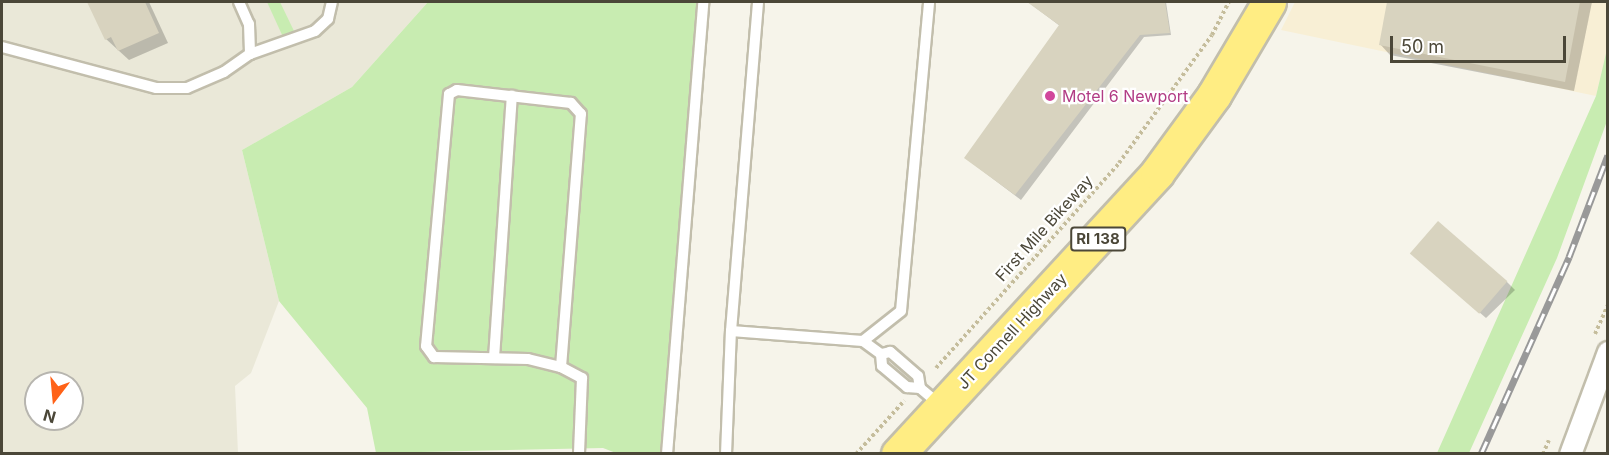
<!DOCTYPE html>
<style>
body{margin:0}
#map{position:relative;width:1609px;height:455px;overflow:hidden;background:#f6f4ea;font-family:Inter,sans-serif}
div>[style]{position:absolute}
.residential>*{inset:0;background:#eae8d8}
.commercial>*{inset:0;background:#f8efd5}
.green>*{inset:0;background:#c8ecb1}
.shadow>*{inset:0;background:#0003}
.building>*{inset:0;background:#d8d3bf;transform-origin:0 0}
.path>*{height:4px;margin-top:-2px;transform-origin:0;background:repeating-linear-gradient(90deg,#c5bd9c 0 3px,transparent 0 6px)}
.roads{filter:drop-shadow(2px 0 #c2beac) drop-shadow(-2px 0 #c2beac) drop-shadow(0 2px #c2beac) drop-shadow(0 -2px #c2beac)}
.service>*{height:10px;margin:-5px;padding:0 5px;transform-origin:5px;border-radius:5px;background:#fff}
.minor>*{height:21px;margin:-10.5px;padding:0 10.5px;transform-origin:10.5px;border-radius:10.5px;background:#fff}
.trunk>*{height:33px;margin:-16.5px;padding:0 16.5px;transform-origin:16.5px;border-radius:16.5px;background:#ffed83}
.rail>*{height:7px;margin-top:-3.5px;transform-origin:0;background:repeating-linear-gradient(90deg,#fff 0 14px,#999 0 28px);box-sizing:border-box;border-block:2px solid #999}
.dots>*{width:16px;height:16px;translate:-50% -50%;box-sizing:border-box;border:3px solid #fff;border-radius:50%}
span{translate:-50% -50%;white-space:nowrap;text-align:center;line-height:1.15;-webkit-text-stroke:4.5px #fff;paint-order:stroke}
.shield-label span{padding:2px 4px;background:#fff;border:2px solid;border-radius:4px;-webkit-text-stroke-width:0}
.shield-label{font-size:15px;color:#4b4738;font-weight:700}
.hotel-label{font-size:16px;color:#b23c85}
.left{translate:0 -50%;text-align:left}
.street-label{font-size:16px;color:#4b4738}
.frame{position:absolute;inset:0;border:3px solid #4b4738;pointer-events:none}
.north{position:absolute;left:24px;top:371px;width:60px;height:60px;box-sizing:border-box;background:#fff;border:2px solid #b7b5af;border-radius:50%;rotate:196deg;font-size:16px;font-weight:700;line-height:24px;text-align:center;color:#4b4738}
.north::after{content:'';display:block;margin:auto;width:21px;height:27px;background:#ff6218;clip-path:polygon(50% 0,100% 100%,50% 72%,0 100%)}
.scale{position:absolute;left:1390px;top:36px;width:176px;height:27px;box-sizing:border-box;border:3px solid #4b4738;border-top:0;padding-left:8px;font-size:18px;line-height:21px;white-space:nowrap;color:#4b4738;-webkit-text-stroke:4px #fff;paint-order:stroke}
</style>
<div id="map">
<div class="residential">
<div style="clip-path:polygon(evenodd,2px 2px,428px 2px,352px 87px,242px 150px,279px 301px,251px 373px,235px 386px,238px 453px,2px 453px,2px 2px,36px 383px,72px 383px,72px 419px,36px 419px,36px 383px)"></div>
</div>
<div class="commercial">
<div style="clip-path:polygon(1295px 2px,1607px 2px,1607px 49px,1596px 96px,1281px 30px)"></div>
</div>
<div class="green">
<div style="clip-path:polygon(267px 2px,280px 2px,294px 31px,283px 37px)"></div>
<div style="clip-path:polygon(428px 2px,697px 2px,660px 453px,616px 453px,603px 448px,376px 453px,367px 408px,279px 301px,242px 150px,352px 87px)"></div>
<div style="clip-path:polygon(1607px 49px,1607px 121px,1557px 258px,1469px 453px,1437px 453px,1596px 96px)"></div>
</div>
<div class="shadow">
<div style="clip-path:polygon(89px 2px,149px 2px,168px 43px,129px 60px,106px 39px)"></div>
<div style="clip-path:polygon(1028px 2px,1166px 2px,1171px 35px,1144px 37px,1021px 200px,972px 163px,1060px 26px)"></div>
<div style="clip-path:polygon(1389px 2px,1592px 2px,1574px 91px,1390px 55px,1380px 44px)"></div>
<div style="clip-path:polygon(1421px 262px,1507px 282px,1515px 290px,1486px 318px)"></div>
</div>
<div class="building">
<div style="clip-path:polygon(87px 2px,145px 2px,159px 33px,118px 51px,111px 37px,105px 40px)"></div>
<div style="clip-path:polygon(1027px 2px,1165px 2px,1170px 33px,1140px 35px,1015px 195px,964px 158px,1059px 25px)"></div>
<div style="clip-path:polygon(1387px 2px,1580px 2px,1565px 82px,1379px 45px)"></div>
<div style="left:1438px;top:221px;width:92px;height:43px;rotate:41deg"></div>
</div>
<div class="path">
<div style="left:1595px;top:334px;width:32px;rotate:-66deg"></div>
<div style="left:936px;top:368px;width:275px;rotate:-48.2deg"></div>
<div style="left:1119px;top:163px;width:158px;rotate:-54deg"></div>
<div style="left:1212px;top:35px;width:37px;rotate:-63deg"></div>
<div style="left:856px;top:454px;width:72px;rotate:-47.8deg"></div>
<div style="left:1543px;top:454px;width:15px;rotate:-67deg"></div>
</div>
<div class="roads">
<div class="service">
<div style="left:239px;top:2px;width:24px;rotate:66deg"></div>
<div style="left:249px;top:24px;width:30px;rotate:88deg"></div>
<div style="left:2px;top:47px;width:159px;rotate:14.9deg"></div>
<div style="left:156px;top:88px;width:31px"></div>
<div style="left:187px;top:88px;width:40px;rotate:-23.4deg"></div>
<div style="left:224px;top:72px;width:32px;rotate:-35deg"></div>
<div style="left:250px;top:54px;width:69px;rotate:-19.5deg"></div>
<div style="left:315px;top:31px;width:18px;rotate:-43deg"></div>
<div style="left:328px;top:19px;width:17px;rotate:-77deg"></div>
<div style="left:731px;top:331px;width:330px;rotate:-85.3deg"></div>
<div style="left:863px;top:341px;width:48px;rotate:-38.3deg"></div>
<div style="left:901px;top:311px;width:310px;rotate:-84.8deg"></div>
<div style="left:494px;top:358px;width:263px;rotate:-86.1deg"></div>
<div style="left:561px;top:367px;width:254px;rotate:-85.5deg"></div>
<div style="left:581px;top:114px;width:15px;rotate:-132deg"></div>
<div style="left:571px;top:103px;width:115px;rotate:-173.5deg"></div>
<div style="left:457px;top:90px;width:9px;rotate:153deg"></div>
<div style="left:449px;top:94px;width:253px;rotate:95.2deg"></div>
<div style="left:426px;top:346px;width:14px;rotate:54deg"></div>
<div style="left:434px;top:357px;width:94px;rotate:1.2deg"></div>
<div style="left:528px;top:359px;width:34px;rotate:14deg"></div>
<div style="left:561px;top:367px;width:24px;rotate:28deg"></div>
<div style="left:582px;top:378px;width:76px;rotate:92.3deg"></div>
<div style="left:920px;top:388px;width:12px;rotate:-99deg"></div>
<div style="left:918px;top:376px;width:37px;rotate:-139deg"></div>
<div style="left:890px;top:352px;width:9px;rotate:167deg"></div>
<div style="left:881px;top:354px;width:12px;rotate:85deg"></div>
<div style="left:882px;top:366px;width:33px;rotate:40deg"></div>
<div style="left:907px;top:387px;width:13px;rotate:4deg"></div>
<div style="left:920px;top:388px;width:25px;rotate:40deg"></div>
<div style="left:667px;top:454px;width:453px;rotate:-85.4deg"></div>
<div style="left:726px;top:454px;width:123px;rotate:-87.7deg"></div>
<div style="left:731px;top:331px;width:132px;rotate:4.3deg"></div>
<div style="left:863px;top:341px;width:22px;rotate:36deg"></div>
</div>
<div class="minor">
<div style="left:1570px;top:454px;width:109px;rotate:-69.6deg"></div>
</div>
<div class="trunk">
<div style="left:898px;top:454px;width:382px;rotate:-47.3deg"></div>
<div style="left:1157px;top:173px;width:97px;rotate:-53.8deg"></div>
<div style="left:1214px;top:95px;width:108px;rotate:-59.4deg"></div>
</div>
</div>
<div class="rail">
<div style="left:1481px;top:454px;width:216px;rotate:-65.9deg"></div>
<div style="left:1569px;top:257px;width:109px;rotate:-69.1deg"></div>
</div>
<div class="dots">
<div style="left:1050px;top:96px;background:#d1479c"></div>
</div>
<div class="shield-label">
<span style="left:1098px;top:239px">RI 138</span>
</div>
<div class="hotel-label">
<span class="left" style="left:1062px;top:96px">Motel 6 Newport</span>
</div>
<div class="street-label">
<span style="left:1044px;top:228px;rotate:-48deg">First Mile Bikeway</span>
<span style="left:1012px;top:331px;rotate:-47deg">JT Connell Highway</span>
</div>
<div class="frame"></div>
<div class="north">N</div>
<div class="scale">50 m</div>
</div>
